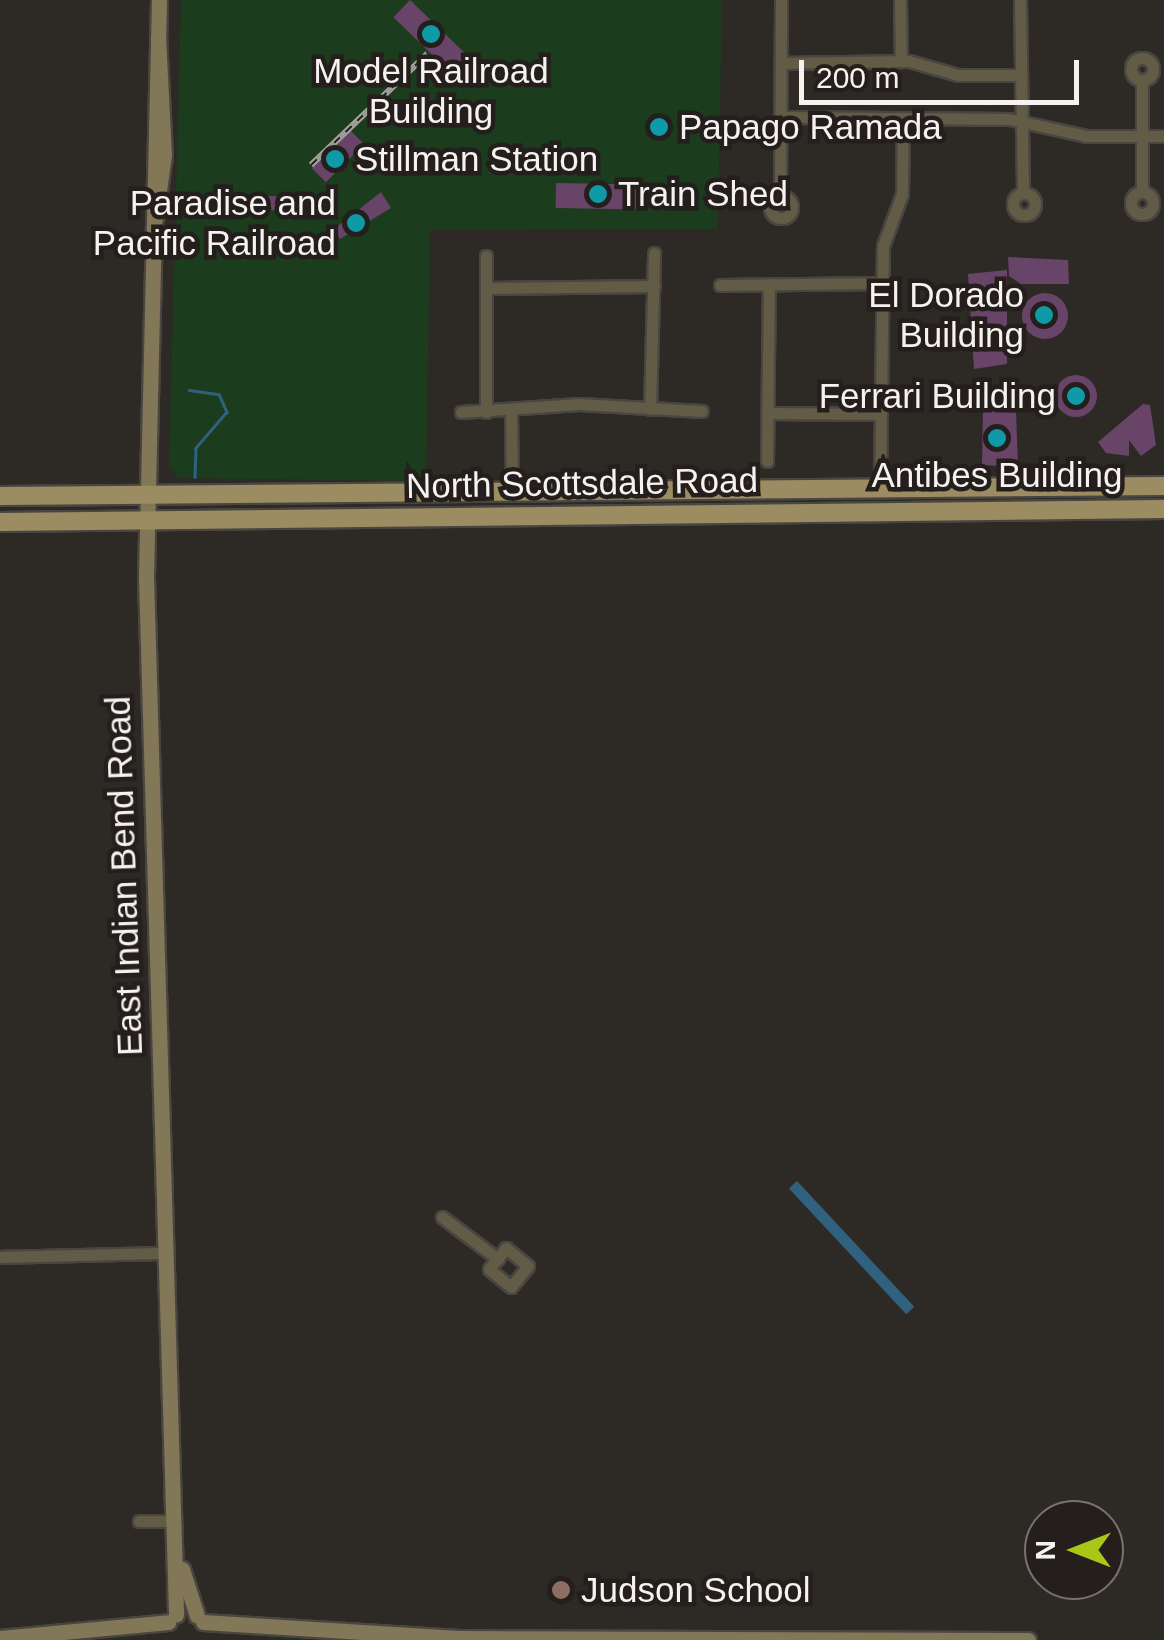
<!DOCTYPE html>
<style>
body{margin:0}
#map{position:relative;width:1164px;height:1640px;overflow:hidden;background:#2d2925;font-family:Arial,sans-serif}
div>[style]{position:absolute}
.green>*{inset:0;background:#1b3c1d}
.water>*{inset:0;background:#306280;transform-origin:0 0}
.stream>*{height:2.5px;margin:-1.25px;padding:0 1.25px;transform-origin:1.25px;border-radius:1.25px;background:#306280}
.building>*{inset:0;background:#684468;transform-origin:0 0}
.round{border-radius:50%}
.roads{filter:drop-shadow(2px 0 #494541) drop-shadow(-2px 0 #494541) drop-shadow(0 2px #494541) drop-shadow(0 -2px #494541)}
.street>*{height:11px;margin:-5.5px;padding:0 5.5px;transform-origin:5.5px;border-radius:5.5px;background:#625c47}
.street>.ring{margin:-5.5px;padding:0;box-sizing:content-box;background:none;border:11px solid #625c47;border-radius:50%}
.secondary>*{height:15px;margin:-7.5px;padding:0 7.5px;transform-origin:7.5px;border-radius:7.5px;background:#827756}
.primary>*{height:18px;margin:-9px;padding:0 9px;transform-origin:9px;border-radius:9px;background:#9b8d61}
.rail>*{height:6px;margin-top:-3px;transform-origin:0;background:repeating-linear-gradient(90deg,#241f1c 0 8px,#a7a3a1 0 16px);box-sizing:border-box;border-block:2px solid #a7a3a1}
.dots>*{width:28px;height:28px;translate:-50% -50%;box-sizing:border-box;border:5px solid #241f1c;border-radius:50%}
span{translate:-50% -50%;white-space:nowrap;text-align:center;line-height:1.15;-webkit-text-stroke:9px #241f1c;paint-order:stroke}
.poi-label{font-size:35px;color:#f5f2f0}
.left{translate:0 -50%;text-align:left}
.right{translate:-100% -50%;text-align:right}
.street-label{font-size:35px;color:#f5f2f0}
.north{position:absolute;left:1024px;top:1500px;width:100px;height:100px;box-sizing:border-box;background:#241f1c;border:2px solid #787371;border-radius:50%;rotate:270deg;font-size:28px;font-weight:700;line-height:40px;text-align:center;color:#f5f2f0}
.north::after{content:'';display:block;margin:auto;width:35px;height:45px;background:#aac718;clip-path:polygon(50% 0,100% 100%,50% 72%,0 100%)}
.scale{position:absolute;left:799px;top:60px;width:280px;height:45px;box-sizing:border-box;border:5px solid #f5f2f0;border-top:0;padding-left:12px;font-size:30px;line-height:35px;white-space:nowrap;color:#f5f2f0;-webkit-text-stroke:8px #241f1c;paint-order:stroke}
</style>
<div id="map">
<div class="green">
<div style="clip-path:polygon(181px 0,722px 0,718px 229px,430px 230px,426px 481px,179px 478px,169px 467px)"></div>
</div>
<div class="water">
<div style="left:797px;top:1181px;width:172px;height:11px;rotate:47deg"></div>
</div>
<div class="stream">
<div style="left:189px;top:390px;width:30px;rotate:8deg"></div>
<div style="left:219px;top:394px;width:20px;rotate:66deg"></div>
<div style="left:227px;top:412px;width:48px;rotate:130.7deg"></div>
<div style="left:196px;top:448px;width:29px;rotate:92deg"></div>
</div>
<div class="building">
<div style="left:410px;top:0;width:83px;height:24px;rotate:44deg"></div>
<div style="left:350px;top:130px;width:20px;height:54px;rotate:45deg"></div>
<div style="left:556px;top:183px;width:85px;height:25px;rotate:1deg"></div>
<div style="clip-path:polygon(381px 192px,391px 208px,340px 239px,334px 229px)"></div>
<div style="clip-path:polygon(262px 196px,325px 197px,325px 206px,252px 212px)"></div>
<div style="clip-path:polygon(1008px 257px,1068px 260px,1069px 284px,1021px 284px,1009px 276px)"></div>
<div style="clip-path:polygon(1007px 270px,1007px 364px,974px 369px,968px 274px)"></div>
<div class="round" style="left:1022px;top:293px;width:46px;height:46px"></div>
<div class="round" style="left:1055px;top:375px;width:42px;height:42px"></div>
<div style="clip-path:polygon(1143px 404px,1150px 405px,1156px 445px,1141px 456px,1129px 440px,1129px 456px,1106px 453px,1098px 442px)"></div>
<div style="clip-path:polygon(983px 408px,1016px 412px,1018px 467px,982px 465px)"></div>
</div>
<div class="roads">
<div class="street">
<div style="left:900px;top:0;width:61px;rotate:89.1deg"></div>
<div style="left:1020px;top:0;width:193px;rotate:89.1deg"></div>
<div class="ring" style="left:1131px;top:58px;width:11px;height:11px"></div>
<div style="left:781px;top:63px;width:128px;rotate:-0.9deg"></div>
<div style="left:909px;top:61px;width:51px;rotate:15.9deg"></div>
<div style="left:958px;top:75px;width:62px"></div>
<div style="left:782px;top:117px;width:227px;rotate:0.5deg"></div>
<div style="left:1009px;top:119px;width:79px;rotate:12.4deg"></div>
<div style="left:1086px;top:136px;width:78px"></div>
<div style="left:1142px;top:192px;width:112px;rotate:-90deg"></div>
<div class="ring" style="left:1131px;top:192px;width:11px;height:11px"></div>
<div class="ring" style="left:1013px;top:193px;width:11px;height:11px"></div>
<div class="ring" style="left:770px;top:196px;width:11px;height:11px"></div>
<div style="left:780px;top:197px;width:197px;rotate:-89.7deg"></div>
<div style="left:720px;top:285px;width:163px;rotate:-0.7deg"></div>
<div style="left:487px;top:288px;width:167px;rotate:-0.7deg"></div>
<div style="left:650px;top:409px;width:156px;rotate:-88.5deg"></div>
<div style="left:511px;top:410px;width:82px;rotate:89.3deg"></div>
<div style="left:461px;top:412px;width:118px;rotate:-3.9deg"></div>
<div style="left:579px;top:404px;width:123px;rotate:3.3deg"></div>
<div style="left:486px;top:412px;width:156px;rotate:-90deg"></div>
<div style="left:768px;top:413px;width:113px;rotate:0.5deg"></div>
<div style="left:767px;top:461px;width:177px;rotate:-89.4deg"></div>
<div style="left:880px;top:489px;width:243px;rotate:-89.3deg"></div>
<div style="left:883px;top:246px;width:55px;rotate:-69.9deg"></div>
<div style="left:902px;top:194px;width:74px;rotate:-89.2deg"></div>
<div style="left:442px;top:1217px;width:70px;rotate:36.9deg"></div>
<div style="left:506px;top:1248px;width:28px;rotate:39deg"></div>
<div style="left:528px;top:1266px;width:27px;rotate:129deg"></div>
<div style="left:511px;top:1287px;width:28px;rotate:-141deg"></div>
<div style="left:489px;top:1269px;width:27px;rotate:-51deg"></div>
<div style="left:0;top:1257px;width:165px;rotate:-1.4deg"></div>
<div style="left:139px;top:1521px;width:33px"></div>
</div>
<div class="secondary">
<div style="left:159px;top:0;width:577px;rotate:91.29deg"></div>
<div style="left:146px;top:577px;width:1038px;rotate:88.34deg"></div>
<div style="left:155px;top:219px;width:65px;rotate:-82deg"></div>
<div style="left:164px;top:155px;width:117px;rotate:-92.9deg"></div>
<div style="left:182px;top:1569px;width:49px;rotate:72.3deg"></div>
<div style="left:203px;top:1622px;width:256px;rotate:3.6deg"></div>
<div style="left:458px;top:1638px;width:570px;rotate:0.2deg"></div>
<div style="left:0;top:1638px;width:169px;rotate:-5.4deg"></div>
</div>
<div class="primary">
<div style="left:0;top:496px;width:1164px;rotate:-0.49deg"></div>
<div style="left:0;top:522px;width:1164px;rotate:-0.64deg"></div>
</div>
</div>
<div class="rail">
<div style="left:311px;top:165px;width:161px;rotate:-43.7deg"></div>
</div>
<div class="dots">
<div style="left:431px;top:34px;background:#0f9aa8"></div>
<div style="left:659px;top:127px;background:#0f9aa8"></div>
<div style="left:335px;top:159px;background:#0f9aa8"></div>
<div style="left:598px;top:194px;background:#0f9aa8"></div>
<div style="left:356px;top:223px;background:#0f9aa8"></div>
<div style="left:1044px;top:315px;background:#0f9aa8"></div>
<div style="left:1076px;top:396px;background:#0f9aa8"></div>
<div style="left:997px;top:438px;background:#0f9aa8"></div>
<div style="left:561px;top:1590px;background:#8d6e63"></div>
</div>
<div class="poi-label">
<span style="left:431px;top:91px">Model Railroad<br>Building</span>
<span class="left" style="left:679px;top:127px">Papago Ramada</span>
<span class="left" style="left:355px;top:159px">Stillman Station</span>
<span class="left" style="left:618px;top:194px">Train Shed</span>
<span class="right" style="left:336px;top:223px">Paradise and<br>Pacific Railroad</span>
<span class="right" style="left:1024px;top:315px">El Dorado<br>Building</span>
<span class="right" style="left:1056px;top:396px">Ferrari Building</span>
<span style="left:997px;top:475px">Antibes Building</span>
<span class="left" style="left:581px;top:1590px">Judson School</span>
</div>
<div class="street-label">
<span style="left:582px;top:483px;rotate:-1deg">North Scottsdale Road</span>
<span style="left:124px;top:876px;rotate:-92deg">East Indian Bend Road</span>
</div>
<div class="north">N</div>
<div class="scale">200 m</div>
</div>
